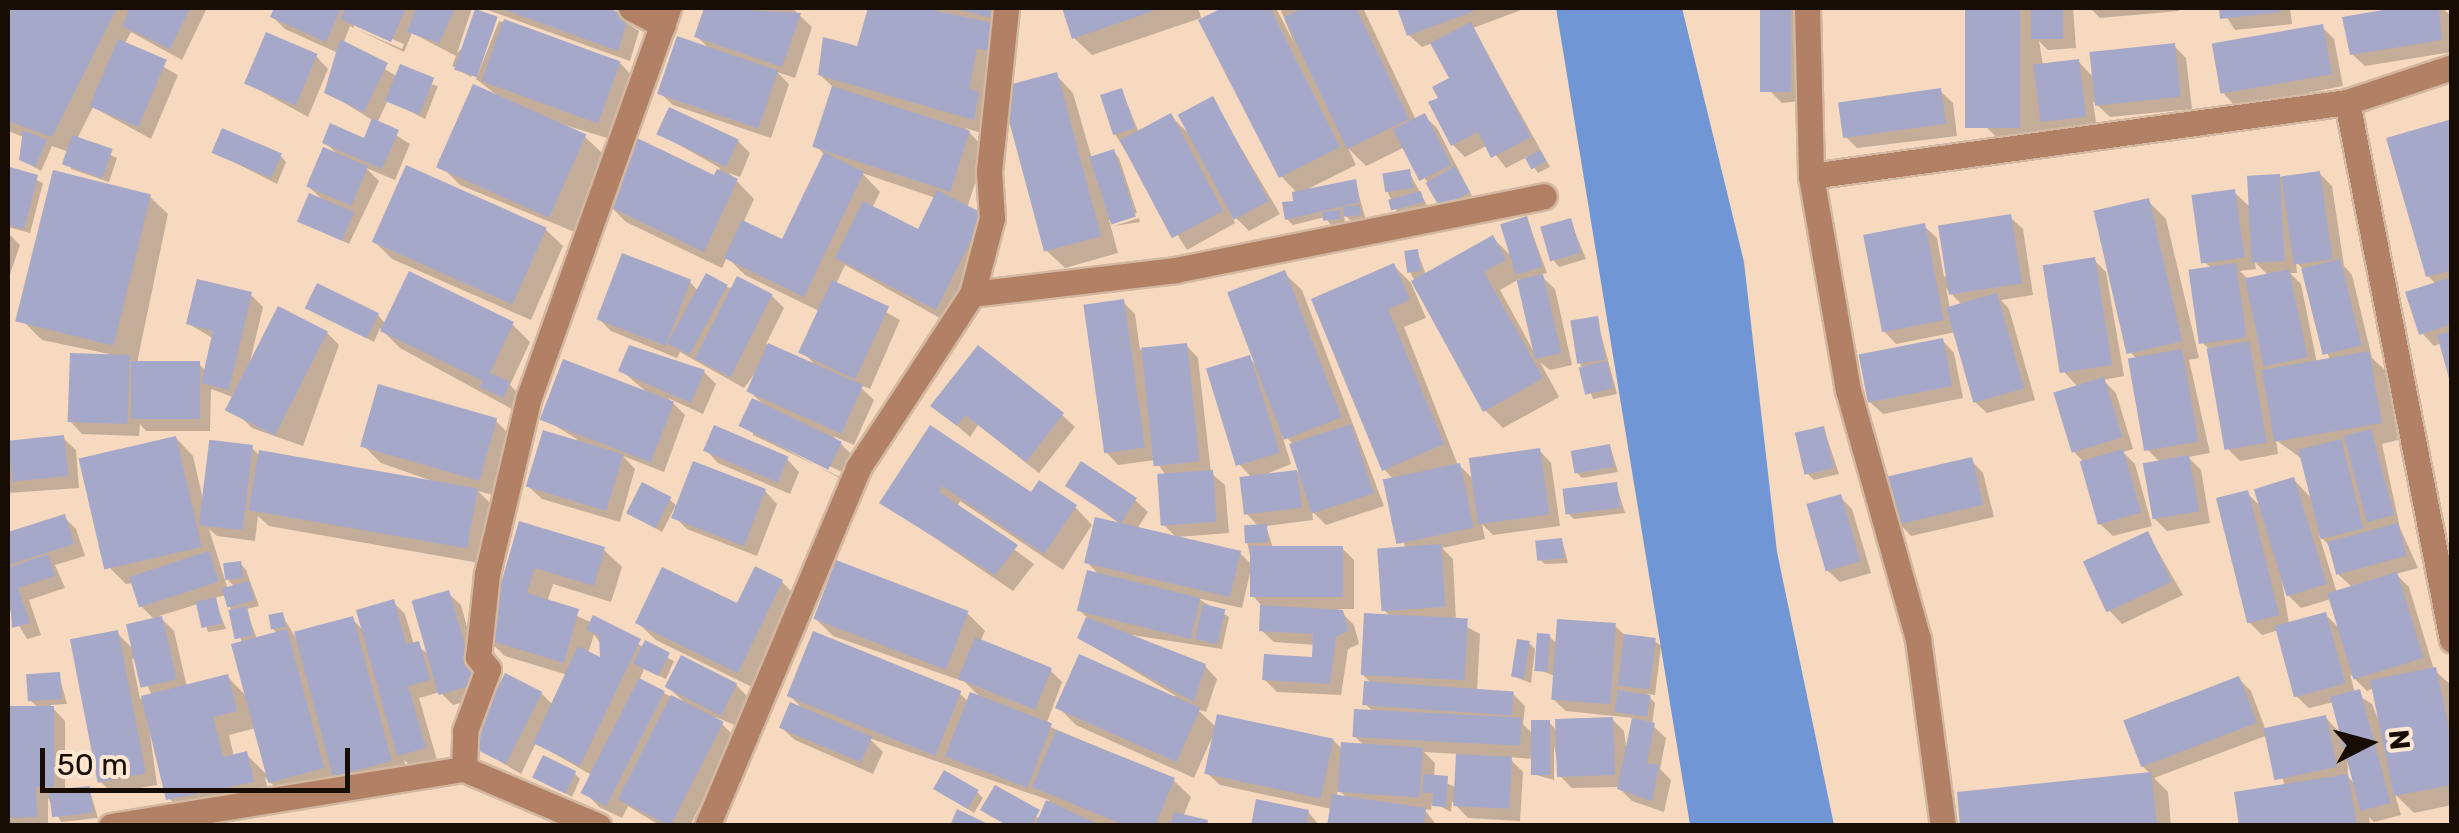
<!DOCTYPE html>
<style>
body{margin:0}
#map{position:relative;width:2459px;height:833px;overflow:hidden;background:#f6d9be;font-family:Rubik,sans-serif}
div>[style]{position:absolute}
.water>*{inset:0;background:#7096d6}
.shadow>*{inset:0;background:#0003}
.building>*{inset:0;background:#a6a8c9;transform-origin:0 0}
.roads{filter:drop-shadow(2px 0 #d2b8a0) drop-shadow(-2px 0 #d2b8a0) drop-shadow(0 2px #d2b8a0) drop-shadow(0 -2px #d2b8a0)}
.street>*{height:25px;margin:-12.5px;padding:0 12.5px;transform-origin:12.5px;border-radius:12.5px;background:#b28065}
span{translate:-50% -50%;white-space:nowrap;text-align:center;line-height:1.15;-webkit-text-stroke:8px #fee7d1;paint-order:stroke}
.frame{position:absolute;inset:0;border:10px solid #170d05;pointer-events:none}
.north{position:absolute;left:2319px;top:693px;width:100px;height:100px;-webkit-text-stroke:8px #fee7d1;paint-order:stroke;rotate:84deg;font-size:28px;font-weight:700;line-height:40px;text-align:center;color:#170d05}
.north::after{content:'';display:block;margin:auto;width:35px;height:45px;background:#170d05;clip-path:polygon(50% 0,100% 100%,50% 72%,0 100%)}
.scale{position:absolute;left:40px;top:748px;width:310px;height:45px;box-sizing:border-box;border:5px solid #170d05;border-top:0;padding-left:12px;font-size:30px;line-height:35px;white-space:nowrap;color:#170d05;-webkit-text-stroke:8px #fee7d1;paint-order:stroke}
</style>
<div id="map">
<div class="water">
<div style="clip-path:polygon(1556px 8px,1682px 8px,1744px 262px,1777px 552px,1834px 825px,1690px 825px)"></div>
</div>
<div class="shadow">
<div style="clip-path:polygon(10px 8px,207px 8px,182px 60px,131px 32px,124px 45px,178px 75px,151px 139px,93px 107px,77px 139px,117px 158px,109px 182px,71px 169px,69px 152px,52px 146px,41px 171px,21px 159px,24px 137px,8px 131px)"></div>
<div style="clip-path:polygon(evenodd,277px 8px,472px 8px,457px 53px,494px 18px,471px 77px,452px 66px,456px 56px,412px 33px,404px 52px,350px 26px,343px 44px,398px 77px,438px 86px,425px 119px,388px 100px,377px 123px,410px 144px,395px 180px,366px 168px,379px 181px,349px 244px,300px 221px,325px 202px,309px 187px,339px 156px,325px 142px,365px 141px,374px 121px,327px 92px,338px 53px,285px 29px,273px 17px,277px 8px,354px 23px,404px 44px,402px 49px,354px 28px,354px 23px)"></div>
<div style="clip-path:polygon(482px 8px,603px 8px,639px 31px,630px 61px)"></div>
<div style="clip-path:polygon(706px 8px,804px 8px,794px 10px,812px 27px,795px 78px,777px 72px,789px 84px,771px 138px,673px 105px,660px 93px,710px 49px,696px 36px)"></div>
<div style="clip-path:polygon(evenodd,871px 8px,1013px 8px,991px 136px,965px 128px,986px 150px,967px 208px,982px 216px,954px 326px,845px 265px,836px 284px,900px 320px,870px 389px,856px 383px,874px 400px,854px 445px,833px 436px,853px 456px,843px 480px,742px 425px,765px 406px,749px 391px,759px 368px,744px 388px,680px 352px,677px 358px,611px 331px,599px 319px,690px 282px,699px 292px,726px 287px,772px 296px,784px 308px,766px 344px,818px 368px,804px 353px,821px 312px,745px 275px,727px 257px,722px 268px,626px 222px,609px 205px,716px 179px,720px 168px,660px 134px,738px 141px,750px 153px,740px 177px,729px 173px,754px 199px,744px 221px,784px 242px,825px 155px,816px 146px,834px 88px,820px 75px,858px 49px,871px 8px,862px 173px,936px 198px,919px 232px,872px 208px,880px 192px,862px 173px,871px 8px,753px 430px,842px 472px,840px 477px,753px 435px,753px 430px)"></div>
<div style="clip-path:polygon(1064px 8px,1198px 8px,1202px 20px,1225px 8px,1276px 8px,1294px 43px,1280px 8px,1363px 8px,1416px 120px,1424px 116px,1437px 128px,1473px 198px,1447px 213px,1405px 147px,1366px 166px,1348px 148px,1356px 165px,1306px 190px,1355px 182px,1366px 220px,1352px 222px,1344px 214px,1345px 224px,1331px 225px,1325px 217px,1293px 225px,1287px 219px,1297px 193px,1281px 176px,1201px 18px,1092px 55px,1074px 38px)"></div>
<div style="clip-path:polygon(1400px 8px,1527px 8px,1473px 28px,1550px 167px,1538px 173px,1527px 157px,1506px 168px,1488px 145px,1465px 157px,1453px 145px,1441px 99px,1453px 79px,1433px 43px,1422px 47px,1409px 35px)"></div>
<div style="clip-path:polygon(1762px 8px,1791px 8px,1802px 18px,1809px 100px,1782px 103px,1770px 91px)"></div>
<div style="clip-path:polygon(1967px 8px,2073px 8px,2076px 48px,2048px 50px,2039px 41px,2043px 66px,2078px 61px,2094px 78px,2174px 46px,2186px 58px,2192px 109px,2110px 117px,2093px 101px,2097px 129px,2003px 143px,1985px 126px)"></div>
<div style="clip-path:polygon(2090px 8px,2179px 8px,2179px 11px,2100px 18px)"></div>
<div style="clip-path:polygon(2221px 8px,2290px 8px,2292px 24px,2235px 30px)"></div>
<div style="clip-path:polygon(2410px 8px,2442px 8px,2450px 15px,2452px 52px,2365px 66px,2352px 54px,2345px 19px)"></div>
<div style="clip-path:polygon(499px 21px,620px 63px,637px 81px,617px 141px,548px 120px,584px 136px,602px 153px,577px 233px,460px 185px,442px 167px,502px 99px,476px 79px)"></div>
<div style="clip-path:polygon(2322px 27px,2334px 39px,2343px 86px,2236px 107px,2224px 94px)"></div>
<div style="clip-path:polygon(316px 56px,328px 69px,308px 117px,247px 83px)"></div>
<div style="clip-path:polygon(1056px 75px,1073px 93px,1092px 159px,1114px 152px,1119px 158px,1137px 213px,1109px 220px,1118px 253px,1065px 268px,1047px 251px)"></div>
<div style="clip-path:polygon(1122px 91px,1139px 133px,1171px 116px,1191px 136px,1212px 99px,1280px 214px,1249px 231px,1229px 211px,1235px 223px,1187px 250px,1115px 134px)"></div>
<div style="clip-path:polygon(1940px 91px,1953px 103px,1957px 136px,1857px 148px,1845px 136px)"></div>
<div style="clip-path:polygon(2452px 122px,2452px 377px,2442px 343px,2434px 346px,2422px 333px,2436px 284px,2428px 276px)"></div>
<div style="clip-path:polygon(214px 152px,281px 156px,286px 162px,277px 184px)"></div>
<div style="clip-path:polygon(12px 170px,43px 183px,30px 233px,8px 227px)"></div>
<div style="clip-path:polygon(1409px 172px,1428px 207px,1397px 212px,1387px 191px)"></div>
<div style="clip-path:polygon(evenodd,2319px 173px,2332px 186px,2344px 266px,2352px 275px,2372px 358px,2386px 371px,2398px 440px,2382px 444px,2400px 528px,2418px 568px,2396px 574px,2409px 587px,2434px 670px,2452px 686px,2452px 805px,2414px 813px,2395px 794px,2401px 815px,2374px 822px,2369px 817px,2370px 826px,2242px 826px,2285px 786px,2268px 735px,2154px 778px,2168px 792px,2171px 826px,1963px 826px,2151px 774px,2142px 766px,2239px 679px,2251px 691px,2266px 731px,2326px 718px,2342px 735px,2334px 702px,2309px 708px,2296px 696px,2279px 630px,2262px 635px,2249px 622px,2247px 493px,2261px 507px,2294px 480px,2312px 499px,2302px 459px,2276px 440px,2278px 454px,2240px 461px,2228px 449px,2210px 350px,2203px 343px,2213px 270px,2205px 262px,2234px 192px,2252px 209px,2279px 177px,2319px 173px,2255px 262px,2269px 276px,2249px 280px,2240px 271px,2256px 269px,2255px 262px,2319px 173px,2296px 262px,2303px 269px,2330px 361px,2317px 363px,2301px 284px,2290px 273px,2297px 273px,2296px 262px,2319px 173px,2319px 535px,2331px 547px,2339px 575px,2353px 588px,2337px 593px,2319px 535px,2319px 173px,2279px 563px,2288px 595px,2301px 608px,2331px 599px,2340px 629px,2326px 615px,2289px 624px,2279px 563px,2319px 173px,2350px 674px,2367px 691px,2374px 688px,2383px 731px,2372px 704px,2355px 693px,2350px 674px,2319px 173px,2347px 754px,2355px 784px,2348px 777px,2347px 754px)"></div>
<div style="clip-path:polygon(150px 197px,168px 214px,137px 363px,199px 364px,206px 371px,214px 339px,189px 324px,250px 294px,263px 307px,241px 400px,211px 389px,210px 431px,146px 431px,140px 424px,139px 436px,82px 434px,70px 421px,109px 354px,42px 340px,24px 322px)"></div>
<div style="clip-path:polygon(2148px 201px,2166px 219px,2199px 358px,2189px 360px,2210px 453px,2188px 457px,2201px 470px,2210px 523px,2167px 531px,2155px 519px,2160px 462px,2148px 450px,2138px 360px,2130px 352px)"></div>
<div style="clip-path:polygon(evenodd,2010px 217px,2023px 229px,2033px 295px,2001px 300px,2009px 309px,2035px 400px,1987px 413px,1974px 401px,1956px 332px,1896px 344px,1884px 331px,1924px 226px,1937px 238px,1944px 277px,2010px 217px,1946px 288px,1963px 306px,1950px 309px,1946px 288px)"></div>
<div style="clip-path:polygon(1139px 218px,1140px 222px,1114px 226px)"></div>
<div style="clip-path:polygon(evenodd,1527px 219px,1547px 273px,1540px 275px,1555px 289px,1572px 365px,1550px 370px,1540px 362px,1559px 397px,1503px 428px,1485px 410px,1410px 272px,1417px 251px,1426px 275px,1493px 238px,1513px 258px,1527px 219px,1519px 279px,1537px 353px,1535px 354px,1500px 290px,1519px 279px)"></div>
<div style="clip-path:polygon(1570px 220px,1586px 259px,1559px 267px,1554px 261px)"></div>
<div style="clip-path:polygon(545px 229px,563px 246px,531px 320px,392px 259px,375px 242px)"></div>
<div style="clip-path:polygon(8px 233px,20px 245px,8px 280px)"></div>
<div style="clip-path:polygon(2094px 260px,2106px 272px,2124px 376px,2103px 380px,2116px 393px,2133px 449px,2123px 452px,2135px 464px,2152px 526px,2113px 536px,2100px 524px,2083px 461px,2073px 451px,2079px 388px,2064px 372px)"></div>
<div style="clip-path:polygon(evenodd,1394px 266px,1411px 283px,1426px 318px,1404px 327px,1457px 463px,1475px 481px,1539px 450px,1551px 463px,1560px 526px,1493px 535px,1482px 524px,1485px 539px,1442px 548px,1453px 559px,1456px 621px,1480px 634px,1477px 691px,1513px 694px,1525px 706px,1523px 724px,1534px 735px,1549px 722px,1558px 732px,1612px 719px,1624px 731px,1627px 753px,1634px 718px,1566px 711px,1553px 699px,1555px 676px,1539px 670px,1549px 636px,1557px 644px,1615px 626px,1627px 637px,1655px 641px,1661px 646px,1655px 695px,1647px 694px,1655px 703px,1652px 725px,1666px 738px,1660px 769px,1671px 780px,1664px 812px,1632px 801px,1618px 787px,1572px 788px,1560px 776px,1554px 745px,1554px 780px,1533px 774px,1533px 759px,1508px 757px,1523px 772px,1520px 821px,1468px 818px,1452px 801px,1451px 812px,1432px 802px,1431px 810px,1424px 809px,1437px 826px,1330px 826px,1332px 809px,1220px 785px,1207px 773px,1213px 735px,1194px 778px,1076px 725px,1058px 707px,1176px 696px,1080px 638px,1088px 618px,1080px 611px,1100px 576px,1087px 562px,1120px 524px,1068px 486px,1135px 500px,1148px 512px,1137px 529px,1177px 538px,1164px 525px,1167px 477px,1155px 460px,1118px 465px,1106px 452px,1123px 302px,1135px 314px,1140px 350px,1186px 345px,1198px 358px,1211px 473px,1225px 485px,1229px 533px,1177px 537px,1240px 553px,1252px 565px,1247px 542px,1259px 527px,1247px 514px,1252px 478px,1239px 464px,1249px 358px,1259px 368px,1284px 273px,1302px 290px,1384px 506px,1326px 525px,1312px 511px,1313px 520px,1266px 526px,1273px 548px,1342px 548px,1354px 560px,1354px 609px,1338px 609px,1354px 625px,1359px 644px,1348px 649px,1341px 695px,1277px 692px,1264px 679px,1315px 660px,1315px 645px,1274px 642px,1261px 630px,1262px 606px,1253px 596px,1250px 573px,1242px 608px,1197px 598px,1229px 617px,1222px 649px,1119px 633px,1205px 666px,1217px 679px,1206px 712px,1197px 709px,1217px 728px,1333px 740px,1343px 750px,1365px 746px,1354px 736px,1374px 712px,1365px 704px,1372px 684px,1362px 674px,1391px 617px,1383px 609px,1405px 549px,1394px 480px,1384px 469px,1314px 300px,1394px 266px,1281px 432px,1294px 445px,1300px 472px,1259px 477px,1291px 464px,1281px 432px,1394px 266px,1424px 752px,1459px 754px,1457px 788px,1434px 777px,1435px 763px,1424px 752px,1394px 266px,1338px 789px,1348px 799px,1336px 798px,1338px 789px)"></div>
<div style="clip-path:polygon(308px 307px,378px 315px,386px 324px,513px 325px,530px 342px,510px 385px,526px 402px,521px 414px,400px 348px,380px 328px,374px 342px)"></div>
<div style="clip-path:polygon(1597px 319px,1617px 394px,1593px 399px,1580px 363px)"></div>
<div style="clip-path:polygon(327px 333px,339px 345px,303px 446px,252px 428px,240px 416px)"></div>
<div style="clip-path:polygon(1942px 340px,1954px 353px,1963px 398px,1883px 414px,1870px 402px)"></div>
<div style="clip-path:polygon(621px 370px,704px 372px,716px 384px,703px 414px,668px 398px,685px 415px,664px 472px,623px 456px,635px 469px,620px 522px,542px 499px,529px 487px,577px 439px,544px 419px,650px 395px)"></div>
<div style="clip-path:polygon(934px 405px,1062px 415px,1075px 427px,1039px 473px,978px 425px,970px 437px)"></div>
<div style="clip-path:polygon(evenodd,495px 420px,513px 438px,496px 496px,478px 491px,495px 508px,485px 564px,269px 526px,258px 516px,255px 541px,217px 536px,209px 529px,228px 590px,236px 588px,228px 580px,241px 564px,246px 570px,259px 606px,246px 609px,257px 639px,278px 634px,273px 629px,282px 615px,300px 645px,352px 619px,365px 632px,393px 602px,405px 614px,414px 645px,429px 654px,448px 593px,461px 605px,486px 696px,453px 705px,440px 692px,419px 698px,437px 760px,412px 767px,404px 760px,409px 779px,287px 799px,265px 777px,270px 799px,186px 816px,169px 798px,146px 704px,157px 785px,112px 793px,100px 781px,117px 633px,135px 651px,155px 620px,141px 606px,134px 583px,126px 584px,109px 567px,176px 438px,193px 456px,205px 508px,252px 448px,260px 456px,438px 483px,381px 463px,363px 445px,495px 420px,226px 595px,242px 643px,247px 697px,228px 677px,187px 687px,174px 631px,159px 616px,198px 604px,208px 632px,226px 629px,214px 598px,226px 595px,495px 420px,136px 658px,152px 696px,140px 699px,132px 659px,136px 658px,495px 420px,256px 728px,268px 776px,246px 754px,234px 757px,229px 735px,256px 728px)"></div>
<div style="clip-path:polygon(931px 428px,1032px 496px,1075px 507px,1092px 525px,1063px 570px,960px 501px,957px 507px,1034px 564px,1013px 591px,882px 502px)"></div>
<div style="clip-path:polygon(1824px 429px,1839px 474px,1814px 480px,1808px 474px)"></div>
<div style="clip-path:polygon(63px 438px,76px 450px,79px 488px,8px 493px,8px 442px)"></div>
<div style="clip-path:polygon(1610px 446px,1618px 472px,1582px 478px,1576px 472px)"></div>
<div style="clip-path:polygon(706px 450px,787px 459px,799px 472px,790px 494px,718px 463px)"></div>
<div style="clip-path:polygon(1971px 460px,1983px 473px,1994px 517px,1911px 536px,1899px 523px)"></div>
<div style="clip-path:polygon(1616px 484px,1625px 513px,1574px 519px,1568px 513px)"></div>
<div style="clip-path:polygon(765px 491px,777px 504px,757px 556px,687px 529px,675px 517px)"></div>
<div style="clip-path:polygon(1840px 497px,1852px 509px,1871px 573px,1840px 582px,1827px 570px)"></div>
<div style="clip-path:polygon(669px 499px,676px 505px,662px 532px,629px 513px)"></div>
<div style="clip-path:polygon(64px 517px,76px 529px,85px 556px,55px 565px,65px 588px,29px 600px,41px 635px,27px 639px,8px 607px,8px 535px)"></div>
<div style="clip-path:polygon(evenodd,521px 524px,604px 550px,622px 567px,611px 602px,553px 584px,547px 602px,674px 661px,666px 679px,644px 669px,639px 681px,686px 704px,668px 687px,736px 685px,748px 697px,735px 725px,715px 717px,734px 736px,690px 826px,661px 826px,628px 806px,622px 818px,599px 807px,587px 794px,595px 777px,536px 743px,521px 774px,473px 745px,542px 694px,553px 705px,568px 675px,505px 656px,487px 639px,521px 524px,594px 634px,605px 651px,601px 660px,588px 654px,594px 634px)"></div>
<div style="clip-path:polygon(2148px 534px,2183px 595px,2122px 624px,2110px 611px)"></div>
<div style="clip-path:polygon(1562px 540px,1568px 563px,1545px 564px,1539px 559px)"></div>
<div style="clip-path:polygon(782px 582px,799px 599px,756px 689px,656px 640px,638px 623px,738px 606px)"></div>
<div style="clip-path:polygon(967px 613px,985px 631px,980px 642px,1050px 670px,1062px 682px,1046px 725px,1173px 780px,1191px 797px,1183px 817px,1210px 826px,1007px 826px,1042px 816px,1049px 800px,869px 738px,883px 752px,873px 774px,795px 740px,782px 728px,806px 712px,790px 696px,959px 693px,969px 702px,982px 699px,965px 682px,833px 636px,816px 619px)"></div>
<div style="clip-path:polygon(1529px 643px,1535px 649px,1531px 683px,1515px 677px)"></div>
<div style="clip-path:polygon(59px 675px,67px 704px,50px 705px,65px 721px,65px 791px,89px 788px,98px 818px,61px 822px,48px 798px,48px 826px,8px 826px,8px 708px,39px 708px,31px 701px)"></div>
<div style="clip-path:polygon(574px 773px,580px 779px,572px 797px,535px 776px)"></div>
<div style="clip-path:polygon(936px 789px,977px 792px,983px 798px,974px 813px)"></div>
<div style="clip-path:polygon(1308px 812px,1320px 826px,1254px 826px)"></div>
</div>
<div class="building">
<div style="clip-path:polygon(8px 8px,117px 8px,52px 137px,8px 121px)"></div>
<div style="clip-path:polygon(130px 8px,190px 8px,170px 49px,122px 26px)"></div>
<div style="clip-path:polygon(274px 8px,341px 8px,326px 42px,270px 17px)"></div>
<div style="clip-path:polygon(345px 8px,406px 8px,391px 42px,340px 19px)"></div>
<div style="clip-path:polygon(416px 8px,455px 8px,439px 43px,407px 32px)"></div>
<div style="clip-path:polygon(500px 8px,609px 8px,628px 17px,618px 51px)"></div>
<div style="clip-path:polygon(704px 8px,801px 13px,782px 67px,694px 37px)"></div>
<div style="clip-path:polygon(868px 8px,923px 8px,993px 23px,987px 51px,977px 48px,969px 89px,979px 92px,974px 120px,818px 75px,823px 37px,857px 46px)"></div>
<div style="clip-path:polygon(952px 8px,999px 8px,996px 19px)"></div>
<div style="clip-path:polygon(1062px 8px,1162px 8px,1072px 39px)"></div>
<div style="clip-path:polygon(1222px 8px,1270px 8px,1340px 147px,1279px 178px,1198px 20px)"></div>
<div style="clip-path:polygon(1304px 8px,1356px 8px,1409px 119px,1347px 149px,1284px 17px)"></div>
<div style="clip-path:polygon(1397px 8px,1482px 8px,1407px 36px)"></div>
<div style="left:1760px;top:8px;width:31px;height:84px"></div>
<div style="left:1965px;top:8px;width:55px;height:120px"></div>
<div style="left:2031px;top:8px;width:32px;height:31px"></div>
<div style="clip-path:polygon(2219px 8px,2280px 8px,2281px 12px,2220px 19px)"></div>
<div style="clip-path:polygon(2395px 8px,2439px 8px,2442px 40px,2350px 55px,2342px 17px)"></div>
<div style="left:475px;top:9px;width:24px;height:64px;rotate:19deg"></div>
<div style="left:504px;top:19px;width:124px;height:66px;rotate:20deg"></div>
<div style="clip-path:polygon(1471px 22px,1531px 137px,1491px 158px,1478px 132px,1451px 146px,1428px 102px,1438px 98px,1432px 87px,1449px 78px,1430px 43px)"></div>
<div style="left:2323px;top:24px;width:51px;height:113px;rotate:80deg"></div>
<div style="left:266px;top:32px;width:56px;height:56px;rotate:23deg"></div>
<div style="left:677px;top:36px;width:107px;height:61px;rotate:19deg"></div>
<div style="left:118px;top:39px;width:53px;height:73px;rotate:23deg"></div>
<div style="clip-path:polygon(340px 39px,388px 63px,364px 112px,324px 93px)"></div>
<div style="left:2175px;top:43px;width:54px;height:86px;rotate:84deg"></div>
<div style="left:2079px;top:59px;width:58px;height:46px;rotate:83deg"></div>
<div style="left:400px;top:64px;width:37px;height:40px;rotate:22deg"></div>
<div style="left:1057px;top:72px;width:170px;height:59px;rotate:75deg"></div>
<div style="left:473px;top:84px;width:124px;height:91px;rotate:24deg"></div>
<div style="left:832px;top:86px;width:145px;height:64px;rotate:18deg"></div>
<div style="left:1122px;top:88px;width:42px;height:23px;rotate:72deg"></div>
<div style="left:1941px;top:88px;width:36px;height:104px;rotate:82deg"></div>
<div style="left:1213px;top:96px;width:119px;height:40px;rotate:62deg"></div>
<div style="left:669px;top:107px;width:77px;height:30px;rotate:25deg"></div>
<div style="left:1171px;top:113px;width:111px;height:58px;rotate:62deg"></div>
<div style="left:1425px;top:113px;width:58px;height:36px;rotate:63deg"></div>
<div style="clip-path:polygon(372px 118px,399px 130px,382px 169px,322px 143px,330px 123px,364px 138px)"></div>
<div style="clip-path:polygon(2452px 119px,2452px 270px,2426px 277px,2386px 138px)"></div>
<div style="left:222px;top:128px;width:65px;height:27px;rotate:23deg"></div>
<div style="clip-path:polygon(23px 130px,47px 140px,35px 167px,19px 160px)"></div>
<div style="left:72px;top:135px;width:43px;height:31px;rotate:19deg"></div>
<div style="clip-path:polygon(637px 138px,714px 175px,717px 169px,738px 179px,704px 252px,606px 205px)"></div>
<div style="left:323px;top:147px;width:49px;height:43px;rotate:23deg"></div>
<div style="left:1114px;top:149px;width:71px;height:26px;rotate:72deg"></div>
<div style="left:1540px;top:150px;width:13px;height:17px;rotate:61deg"></div>
<div style="clip-path:polygon(824px 152px,864px 172px,804px 297px,724px 258px,742px 220px,782px 239px)"></div>
<div style="left:406px;top:165px;width:154px;height:84px;rotate:24deg"></div>
<div style="left:1455px;top:166px;width:30px;height:34px;rotate:60deg"></div>
<div style="clip-path:polygon(10px 167px,38px 175px,24px 229px,8px 225px)"></div>
<div style="left:1410px;top:169px;width:19px;height:28px;rotate:81deg"></div>
<div style="left:53px;top:170px;width:101px;height:156px;rotate:14deg"></div>
<div style="left:2320px;top:171px;width:89px;height:39px;rotate:82deg"></div>
<div style="left:2280px;top:174px;width:87px;height:33px;rotate:87deg"></div>
<div style="clip-path:polygon(1356px 179px,1360px 202px,1285px 220px,1282px 202px,1293px 201px,1292px 192px)"></div>
<div style="left:2235px;top:189px;width:69px;height:44px;rotate:82deg"></div>
<div style="clip-path:polygon(937px 190px,984px 214px,936px 310px,835px 258px,863px 201px,918px 229px)"></div>
<div style="left:1421px;top:191px;width:11px;height:34px;rotate:75deg"></div>
<div style="left:309px;top:193px;width:49px;height:31px;rotate:23deg"></div>
<div style="left:2149px;top:198px;width:147px;height:57px;rotate:77deg"></div>
<div style="left:1360px;top:205px;width:10px;height:17px;rotate:84deg"></div>
<div style="left:1340px;top:210px;width:9px;height:18px;rotate:84deg"></div>
<div style="left:2011px;top:214px;width:70px;height:74px;rotate:81deg"></div>
<div style="left:1527px;top:216px;width:53px;height:28px;rotate:73deg"></div>
<div style="left:1571px;top:218px;width:36px;height:32px;rotate:74deg"></div>
<div style="left:1925px;top:223px;width:99px;height:63px;rotate:79deg"></div>
<div style="clip-path:polygon(1493px 235px,1506px 260px,1484px 272px,1543px 378px,1483px 412px,1411px 281px)"></div>
<div style="left:1418px;top:249px;width:22px;height:14px;rotate:82deg"></div>
<div style="left:622px;top:253px;width:74px;height:71px;rotate:21deg"></div>
<div style="left:2095px;top:257px;width:109px;height:53px;rotate:81deg"></div>
<div style="left:2340px;top:259px;width:89px;height:40px;rotate:76deg"></div>
<div style="clip-path:polygon(1394px 263px,1410px 300px,1388px 309px,1444px 444px,1382px 471px,1311px 299px)"></div>
<div style="left:2236px;top:263px;width:75px;height:48px;rotate:82deg"></div>
<div style="left:2289px;top:269px;width:90px;height:45px;rotate:78deg"></div>
<div style="left:1285px;top:270px;width:158px;height:62px;rotate:69deg"></div>
<div style="clip-path:polygon(409px 271px,514px 322px,490px 373px,510px 382px,503px 398px,480px 387px,483px 381px,380px 331px)"></div>
<div style="left:706px;top:273px;width:25px;height:80px;rotate:29deg"></div>
<div style="left:1543px;top:274px;width:81px;height:27px;rotate:77deg"></div>
<div style="left:737px;top:276px;width:40px;height:93px;rotate:27deg"></div>
<div style="clip-path:polygon(2452px 277px,2452px 324px,2419px 335px,2405px 292px)"></div>
<div style="clip-path:polygon(197px 279px,252px 292px,229px 390px,201px 383px,213px 331px,186px 324px)"></div>
<div style="left:832px;top:280px;width:63px;height:80px;rotate:25deg"></div>
<div style="left:317px;top:283px;width:69px;height:28px;rotate:26deg"></div>
<div style="left:1997px;top:293px;width:99px;height:53px;rotate:74deg"></div>
<div style="left:1124px;top:299px;width:150px;height:41px;rotate:82deg"></div>
<div style="left:278px;top:306px;width:56px;height:117px;rotate:27deg"></div>
<div style="left:1598px;top:316px;width:44px;height:28px;rotate:81deg"></div>
<div style="clip-path:polygon(2452px 331px,2452px 382px,2450px 382px,2437px 335px)"></div>
<div style="left:1943px;top:338px;width:49px;height:86px;rotate:79deg"></div>
<div style="left:2249px;top:341px;width:103px;height:43px;rotate:80deg"></div>
<div style="left:768px;top:343px;width:104px;height:53px;rotate:24deg"></div>
<div style="left:1187px;top:343px;width:119px;height:46px;rotate:84deg"></div>
<div style="clip-path:polygon(629px 345px,705px 370px,691px 403px,618px 371px)"></div>
<div style="clip-path:polygon(978px 345px,1064px 413px,1026px 462px,965px 415px,957px 426px,930px 406px)"></div>
<div style="left:2182px;top:349px;width:94px;height:55px;rotate:80deg"></div>
<div style="left:2369px;top:351px;width:73px;height:109px;rotate:80deg"></div>
<div style="left:70px;top:353px;width:60px;height:69px;rotate:2deg"></div>
<div style="left:1250px;top:355px;width:102px;height:46px;rotate:73deg"></div>
<div style="left:563px;top:359px;width:119px;height:65px;rotate:21deg"></div>
<div style="left:131px;top:361px;width:69px;height:58px"></div>
<div style="left:1607px;top:361px;width:28px;height:29px;rotate:77deg"></div>
<div style="left:2104px;top:377px;width:63px;height:53px;rotate:73deg"></div>
<div style="left:378px;top:384px;width:124px;height:65px;rotate:16deg"></div>
<div style="left:752px;top:398px;width:100px;height:31px;rotate:26deg"></div>
<div style="left:1351px;top:424px;width:73px;height:65px;rotate:72deg"></div>
<div style="left:714px;top:425px;width:81px;height:28px;rotate:23deg"></div>
<div style="clip-path:polygon(930px 425px,1031px 492px,1039px 480px,1077px 505px,1044px 554px,942px 486px,939px 492px,1018px 545px,995px 575px,879px 503px)"></div>
<div style="left:1824px;top:426px;width:43px;height:30px;rotate:77deg"></div>
<div style="left:2371px;top:429px;width:89px;height:28px;rotate:75deg"></div>
<div style="left:543px;top:430px;width:84px;height:59px;rotate:17deg"></div>
<div style="left:64px;top:435px;width:41px;height:56px;rotate:84deg"></div>
<div style="left:176px;top:436px;width:114px;height:100px;rotate:77deg"></div>
<div style="left:2341px;top:439px;width:92px;height:44px;rotate:76deg"></div>
<div style="left:1610px;top:444px;width:23px;height:40px;rotate:80deg"></div>
<div style="left:253px;top:445px;width:86px;height:44px;rotate:97deg"></div>
<div style="left:1540px;top:448px;width:67px;height:72px;rotate:82deg"></div>
<div style="left:2123px;top:449px;width:66px;height:45px;rotate:74deg"></div>
<div style="left:259px;top:450px;width:222px;height:61px;rotate:10deg"></div>
<div style="left:2189px;top:455px;width:57px;height:47px;rotate:80deg"></div>
<div style="left:1972px;top:457px;width:49px;height:89px;rotate:77deg"></div>
<div style="left:693px;top:461px;width:78px;height:61px;rotate:21deg"></div>
<div style="clip-path:polygon(1081px 461px,1137px 498px,1121px 523px,1241px 551px,1230px 597px,1084px 563px,1095px 517px,1121px 523px,1065px 486px)"></div>
<div style="left:1460px;top:463px;width:66px;height:79px;rotate:78deg"></div>
<div style="left:1213px;top:470px;width:52px;height:56px;rotate:86deg"></div>
<div style="left:1297px;top:470px;width:38px;height:58px;rotate:83deg"></div>
<div style="left:2294px;top:477px;width:112px;height:42px;rotate:73deg"></div>
<div style="left:642px;top:482px;width:33px;height:35px;rotate:27deg"></div>
<div style="left:1617px;top:482px;width:26px;height:55px;rotate:83deg"></div>
<div style="left:2248px;top:490px;width:129px;height:33px;rotate:76deg"></div>
<div style="left:1841px;top:494px;width:70px;height:36px;rotate:74deg"></div>
<div style="clip-path:polygon(65px 514px,74px 544px,8px 565px,8px 532px)"></div>
<div style="clip-path:polygon(519px 521px,605px 547px,594px 586px,535px 568px,527px 593px,579px 609px,564px 663px,485px 639px)"></div>
<div style="left:2398px;top:523px;width:34px;height:73px;rotate:75deg"></div>
<div style="left:1267px;top:524px;width:18px;height:23px;rotate:87deg"></div>
<div style="left:2148px;top:531px;width:56px;height:72px;rotate:65deg"></div>
<div style="left:1562px;top:538px;width:20px;height:27px;rotate:84deg"></div>
<div style="left:1441px;top:544px;width:63px;height:64px;rotate:86deg"></div>
<div style="left:1250px;top:546px;width:93px;height:51px"></div>
<div style="left:209px;top:551px;width:32px;height:84px;rotate:72deg"></div>
<div style="clip-path:polygon(48px 554px,55px 576px,18px 588px,30px 623px,12px 628px,8px 568px)"></div>
<div style="left:836px;top:560px;width:142px;height:63px;rotate:21deg"></div>
<div style="left:241px;top:561px;width:17px;height:18px;rotate:83deg"></div>
<div style="clip-path:polygon(755px 566px,783px 580px,738px 673px,635px 623px,662px 567px,737px 603px)"></div>
<div style="left:1087px;top:570px;width:117px;height:42px;rotate:14deg"></div>
<div style="left:2397px;top:572px;width:90px;height:73px;rotate:73deg"></div>
<div style="left:249px;top:581px;width:20px;height:28px;rotate:75deg"></div>
<div style="left:449px;top:590px;width:98px;height:39px;rotate:74deg"></div>
<div style="left:216px;top:597px;width:27px;height:21px;rotate:77deg"></div>
<div style="clip-path:polygon(394px 599px,406px 644px,419px 641px,430px 680px,408px 686px,426px 748px,397px 756px,356px 610px)"></div>
<div style="left:1203px;top:604px;width:23px;height:36px;rotate:13deg"></div>
<div style="clip-path:polygon(1260px 605px,1343px 610px,1348px 631px,1336px 637px,1330px 684px,1262px 680px,1264px 654px,1312px 657px,1313px 634px,1259px 631px)"></div>
<div style="left:247px;top:606px;width:30px;height:19px;rotate:78deg"></div>
<div style="left:283px;top:612px;width:15px;height:15px;rotate:79deg"></div>
<div style="left:2326px;top:612px;width:74px;height:53px;rotate:75deg"></div>
<div style="left:1364px;top:613px;width:104px;height:62px;rotate:3deg"></div>
<div style="clip-path:polygon(593px 615px,641px 639px,580px 766px,533px 743px,578px 646px,600px 657px,599px 636px,586px 630px)"></div>
<div style="left:162px;top:616px;width:65px;height:37px;rotate:77deg"></div>
<div style="left:353px;top:616px;width:150px;height:61px;rotate:75deg"></div>
<div style="clip-path:polygon(1086px 617px,1206px 664px,1194px 702px,1077px 638px)"></div>
<div style="left:1557px;top:619px;width:59px;height:81px;rotate:4deg"></div>
<div style="left:287px;top:629px;width:144px;height:58px;rotate:75deg"></div>
<div style="left:118px;top:630px;width:146px;height:49px;rotate:79deg"></div>
<div style="left:813px;top:631px;width:160px;height:70px;rotate:22deg"></div>
<div style="left:1537px;top:633px;width:13px;height:38px;rotate:4deg"></div>
<div style="left:1624px;top:634px;width:32px;height:52px;rotate:7deg"></div>
<div style="left:975px;top:637px;width:83px;height:45px;rotate:22deg"></div>
<div style="left:1517px;top:639px;width:13px;height:38px;rotate:9deg"></div>
<div style="left:645px;top:640px;width:28px;height:26px;rotate:27deg"></div>
<div style="left:1079px;top:654px;width:133px;height:59px;rotate:24deg"></div>
<div style="left:681px;top:655px;width:63px;height:36px;rotate:27deg"></div>
<div style="clip-path:polygon(2436px 667px,2452px 744px,2452px 785px,2394px 796px,2370px 680px)"></div>
<div style="left:60px;top:672px;width:27px;height:34px;rotate:86deg"></div>
<div style="left:505px;top:673px;width:42px;height:81px;rotate:27deg"></div>
<div style="clip-path:polygon(228px 674px,237px 711px,213px 717px,223px 757px,247px 751px,254px 782px,166px 800px,141px 696px)"></div>
<div style="left:2239px;top:676px;width:50px;height:124px;rotate:69deg"></div>
<div style="left:639px;top:678px;width:29px;height:129px;rotate:27deg"></div>
<div style="left:1364px;top:681px;width:150px;height:24px;rotate:4deg"></div>
<div style="left:2360px;top:689px;width:118px;height:31px;rotate:75deg"></div>
<div style="left:1618px;top:690px;width:33px;height:22px;rotate:9deg"></div>
<div style="left:970px;top:692px;width:88px;height:69px;rotate:21deg"></div>
<div style="left:671px;top:695px;width:59px;height:117px;rotate:27deg"></div>
<div style="left:790px;top:702px;width:89px;height:28px;rotate:23deg"></div>
<div style="clip-path:polygon(8px 706px,54px 706px,54px 787px,36px 787px,37px 817px,8px 818px)"></div>
<div style="left:1354px;top:709px;width:168px;height:28px;rotate:3deg"></div>
<div style="left:1217px;top:714px;width:119px;height:61px;rotate:12deg"></div>
<div style="left:2326px;top:715px;width:53px;height:64px;rotate:78deg"></div>
<div style="left:1613px;top:717px;width:58px;height:58px;rotate:88deg"></div>
<div style="clip-path:polygon(1632px 718px,1655px 723px,1647px 763px,1659px 765px,1652px 801px,1617px 789px)"></div>
<div style="left:1531px;top:720px;width:19px;height:55px"></div>
<div style="clip-path:polygon(1056px 730px,1175px 778px,1155px 826px,1127px 826px,1032px 787px)"></div>
<div style="left:1341px;top:742px;width:82px;height:50px;rotate:4deg"></div>
<div style="left:1456px;top:754px;width:56px;height:52px;rotate:3deg"></div>
<div style="left:543px;top:755px;width:37px;height:25px;rotate:26deg"></div>
<div style="left:944px;top:770px;width:40px;height:22px;rotate:30deg"></div>
<div style="clip-path:polygon(2151px 772px,2157px 825px,1960px 826px,1957px 792px)"></div>
<div style="clip-path:polygon(1424px 774px,1448px 776px,1446px 807px,1432px 806px,1433px 793px,1422px 793px)"></div>
<div style="clip-path:polygon(2348px 774px,2357px 826px,2239px 826px,2234px 792px)"></div>
<div style="clip-path:polygon(995px 785px,1040px 810px,1031px 826px,1008px 826px,980px 810px)"></div>
<div style="left:90px;top:786px;width:27px;height:41px;rotate:84deg"></div>
<div style="clip-path:polygon(1332px 794px,1426px 808px,1424px 826px,1327px 826px)"></div>
<div style="clip-path:polygon(1256px 799px,1309px 810px,1306px 826px,1251px 826px)"></div>
<div style="clip-path:polygon(1046px 800px,1102px 826px,1035px 826px)"></div>
<div style="clip-path:polygon(957px 809px,992px 826px,950px 826px)"></div>
<div style="clip-path:polygon(1174px 812px,1208px 820px,1207px 826px,1170px 826px)"></div>
</div>
<div class="roads">
<div class="street">
<div style="left:631px;top:8px;width:36px;rotate:28deg"></div>
<div style="left:1807px;top:8px;width:168px;rotate:88.6deg"></div>
<div style="left:1811px;top:176px;width:217px;rotate:80.2deg"></div>
<div style="left:1848px;top:390px;width:259px;rotate:74.3deg"></div>
<div style="left:1918px;top:639px;width:189px;rotate:82.4deg"></div>
<div style="left:2347px;top:102px;width:548px;rotate:78.96deg"></div>
<div style="left:1811px;top:176px;width:541px;rotate:-7.86deg"></div>
<div style="left:2347px;top:102px;width:111px;rotate:-18.4deg"></div>
<div style="left:972px;top:294px;width:79px;rotate:-75.3deg"></div>
<div style="left:992px;top:218px;width:47px;rotate:-93.7deg"></div>
<div style="left:989px;top:171px;width:164px;rotate:-84deg"></div>
<div style="left:464px;top:769px;width:38px;rotate:-88deg"></div>
<div style="left:465px;top:731px;width:66px;rotate:-69.6deg"></div>
<div style="left:488px;top:669px;width:16px;rotate:-130deg"></div>
<div style="left:478px;top:657px;width:83px;rotate:-83.8deg"></div>
<div style="left:487px;top:574px;width:182px;rotate:-76.7deg"></div>
<div style="left:529px;top:397px;width:413px;rotate:-70.3deg"></div>
<div style="left:111px;top:826px;width:358px;rotate:-9.2deg"></div>
<div style="left:464px;top:769px;width:146px;rotate:23deg"></div>
<div style="left:707px;top:826px;width:389px;rotate:-67.1deg"></div>
<div style="left:858px;top:468px;width:208px;rotate:-56.8deg"></div>
<div style="left:972px;top:294px;width:204px;rotate:-6.7deg"></div>
<div style="left:1175px;top:270px;width:376px;rotate:-11.3deg"></div>
</div>
</div>
<div class="frame"></div>
<div class="north">N</div>
<div class="scale">50 m</div>
</div>
